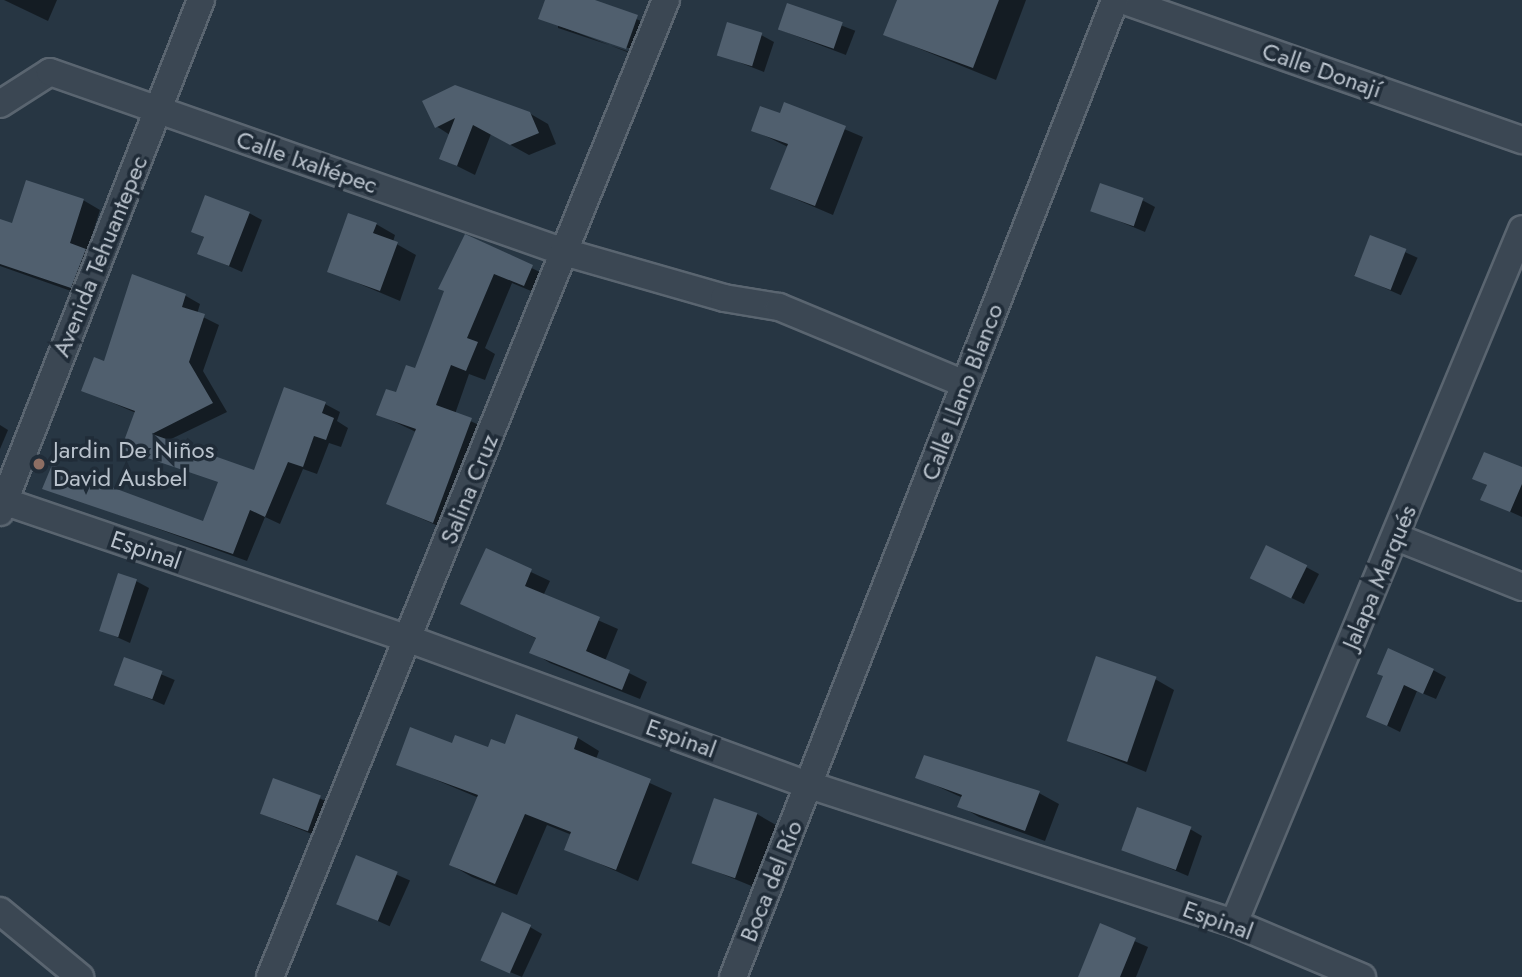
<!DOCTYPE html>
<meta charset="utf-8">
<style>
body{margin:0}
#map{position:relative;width:1522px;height:977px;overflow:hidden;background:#273643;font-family:Jost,sans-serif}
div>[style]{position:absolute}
.shadow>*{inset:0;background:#0007;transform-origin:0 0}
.building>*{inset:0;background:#505f6e;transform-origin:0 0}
.roads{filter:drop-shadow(2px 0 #5a6570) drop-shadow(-2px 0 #5a6570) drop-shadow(0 2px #5a6570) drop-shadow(0 -2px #5a6570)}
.minor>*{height:26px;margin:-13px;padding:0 13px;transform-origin:13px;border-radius:13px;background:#3b4753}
.dots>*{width:19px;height:19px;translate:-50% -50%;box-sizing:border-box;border:4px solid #202c38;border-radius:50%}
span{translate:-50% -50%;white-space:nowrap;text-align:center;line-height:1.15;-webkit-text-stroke:7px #202c38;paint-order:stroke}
.street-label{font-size:24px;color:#b9c2cc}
.poi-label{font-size:24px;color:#b9c2cc}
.left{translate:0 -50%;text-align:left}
</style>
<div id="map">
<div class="shadow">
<div style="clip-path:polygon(4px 0,57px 0,48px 21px)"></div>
<div style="clip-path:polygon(evenodd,547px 0,589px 0,656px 27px,645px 59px,540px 18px,547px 0,558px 24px,634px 50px,633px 53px,558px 28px,558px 24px)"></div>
<div style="clip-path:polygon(899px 0,1026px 0,996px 80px,886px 35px)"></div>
<div style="left:788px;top:5px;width:72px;height:26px;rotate:21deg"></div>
<div style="clip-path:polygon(761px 35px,774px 42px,764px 72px,718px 54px)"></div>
<div style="clip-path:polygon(424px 102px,529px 113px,548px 124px,556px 144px,529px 155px,491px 134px,475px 175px,441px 158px,450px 135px,436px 126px)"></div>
<div style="clip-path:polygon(785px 104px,863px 137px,833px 215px,772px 189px,788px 147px,753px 130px,781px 115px)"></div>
<div style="clip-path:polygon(83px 200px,100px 210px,87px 251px,103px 260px,88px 297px,0 266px,0 221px,14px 226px)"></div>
<div style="clip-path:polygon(1142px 200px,1155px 207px,1145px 232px,1092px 210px)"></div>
<div style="clip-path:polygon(249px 213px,262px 220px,242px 272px,199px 253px,205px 238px,193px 231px)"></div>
<div style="clip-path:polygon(376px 224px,395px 235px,393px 242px,416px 255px,400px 301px,329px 271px)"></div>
<div style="clip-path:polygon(466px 236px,550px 277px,543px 296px,512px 283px,485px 348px,495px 354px,485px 380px,469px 374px,455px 414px,490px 430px,452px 532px,388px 504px,416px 432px,378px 414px,416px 370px)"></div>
<div style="left:1371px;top:237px;width:51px;height:41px;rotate:24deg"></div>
<div style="clip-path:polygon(133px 276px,186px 296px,200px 304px,197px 314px,219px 325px,203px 371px,227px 412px,167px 441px,255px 472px,325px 404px,340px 412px,337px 421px,348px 428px,341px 447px,329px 443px,317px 474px,303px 469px,280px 524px,265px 517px,247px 561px,45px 488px,204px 523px,226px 483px,124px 447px,136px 413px,83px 390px,105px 363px)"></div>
<div style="clip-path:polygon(0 425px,8px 430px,0 449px)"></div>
<div style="clip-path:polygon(1522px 468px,1522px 517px,1482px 499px,1488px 486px,1475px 478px)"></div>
<div style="clip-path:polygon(486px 551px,550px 581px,543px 596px,618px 629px,605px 661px,647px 682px,640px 699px,550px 663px,532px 652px,537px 639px,462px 603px)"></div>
<div style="clip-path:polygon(1306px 567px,1319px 574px,1304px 604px,1265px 585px)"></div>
<div style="clip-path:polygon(136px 581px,149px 588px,130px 643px,101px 630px)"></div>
<div style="left:125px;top:659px;width:54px;height:27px;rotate:23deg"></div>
<div style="clip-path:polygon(1433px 670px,1446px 677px,1436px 699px,1417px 691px,1400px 732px,1368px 716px,1385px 676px)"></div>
<div style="clip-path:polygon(1155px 679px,1174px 690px,1146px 772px,1067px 740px)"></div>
<div style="clip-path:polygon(578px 738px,599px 751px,596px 759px,672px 793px,638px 881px,567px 849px,572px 835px,547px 825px,517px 895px,472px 877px,451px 865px,479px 798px,398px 764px,453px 745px,489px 749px)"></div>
<div style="clip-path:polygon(925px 757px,1039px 793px,1059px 804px,1045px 841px,979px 817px,960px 806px,963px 798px,917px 777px)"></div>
<div style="left:274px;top:780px;width:64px;height:36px;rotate:22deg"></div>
<div style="clip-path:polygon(757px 814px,776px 825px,754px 887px,693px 862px)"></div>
<div style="clip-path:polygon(1190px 829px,1202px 836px,1188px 876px,1124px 849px)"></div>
<div style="left:357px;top:857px;width:58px;height:50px;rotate:24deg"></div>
<div style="clip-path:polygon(1100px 926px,1148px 947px,1136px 977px,1086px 977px)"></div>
<div style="clip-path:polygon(530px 927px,542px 934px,522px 977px,495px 966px)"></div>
</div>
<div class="building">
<div style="clip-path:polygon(545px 0,595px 0,638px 15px,626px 49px,538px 19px)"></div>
<div style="clip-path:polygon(897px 0,999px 0,973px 68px,883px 35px)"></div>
<div style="left:787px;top:3px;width:59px;height:28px;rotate:19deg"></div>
<div style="left:727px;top:22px;width:37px;height:35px;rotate:17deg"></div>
<div style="clip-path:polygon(455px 85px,530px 112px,539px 133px,510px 145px,473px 125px,457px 166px,439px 159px,455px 118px,435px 128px,422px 101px)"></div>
<div style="clip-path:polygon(784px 102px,846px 126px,815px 206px,770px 189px,788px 144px,751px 131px,760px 106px,780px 113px)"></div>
<div style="clip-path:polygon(26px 180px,84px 199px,70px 243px,86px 249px,71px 288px,0 264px,0 219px,12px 223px)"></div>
<div style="left:1100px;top:183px;width:46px;height:30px;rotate:19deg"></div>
<div style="clip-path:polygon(205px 195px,250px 212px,229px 266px,197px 254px,204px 237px,191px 232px)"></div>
<div style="clip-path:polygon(348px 213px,377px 223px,373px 233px,398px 242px,380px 291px,327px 272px)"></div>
<div style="clip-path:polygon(465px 234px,533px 265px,524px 286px,494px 274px,467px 338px,478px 342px,466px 371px,451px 365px,436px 405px,472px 418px,433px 523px,386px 504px,416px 429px,376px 415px,386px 389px,396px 392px,406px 365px,415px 368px,444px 291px,438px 289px)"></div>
<div style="left:1370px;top:235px;width:39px;height:44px;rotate:21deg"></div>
<div style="clip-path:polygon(132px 274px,186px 294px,182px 307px,205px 314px,189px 362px,213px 403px,152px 434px,254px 470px,284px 387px,326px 402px,322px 413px,334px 418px,326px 440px,314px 436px,303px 467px,288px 462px,265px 517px,250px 510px,233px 554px,42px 489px,52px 465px,203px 521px,218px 482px,121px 449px,135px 411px,81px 391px,94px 357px,104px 361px)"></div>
<div style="clip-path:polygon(1484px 452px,1522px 467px,1522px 484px,1510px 512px,1480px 500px,1487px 485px,1472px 479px)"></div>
<div style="left:1266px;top:545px;width:46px;height:37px;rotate:26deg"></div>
<div style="clip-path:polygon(486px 548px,532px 569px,525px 586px,600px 617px,586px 651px,630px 670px,622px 690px,529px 653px,536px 638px,460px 604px)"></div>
<div style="left:118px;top:573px;width:20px;height:61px;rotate:18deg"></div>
<div style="clip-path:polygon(1388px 648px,1434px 669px,1423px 694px,1404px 685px,1387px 726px,1366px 717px,1383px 676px,1377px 674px)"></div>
<div style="left:1096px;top:656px;width:64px;height:90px;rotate:19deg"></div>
<div style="left:124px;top:657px;width:41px;height:30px;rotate:20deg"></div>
<div style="clip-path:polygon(516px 714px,578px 737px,574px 749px,651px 779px,616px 870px,564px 850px,571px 832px,525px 814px,495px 884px,449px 865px,478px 795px,396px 765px,410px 727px,452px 743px,455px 735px,488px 747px,491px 739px,505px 744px)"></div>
<div style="clip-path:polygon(924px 755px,1040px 791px,1025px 831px,957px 807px,962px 795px,915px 778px)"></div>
<div style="left:273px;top:778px;width:51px;height:38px;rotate:20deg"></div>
<div style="left:714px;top:798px;width:46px;height:69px;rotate:19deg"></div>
<div style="left:1137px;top:807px;width:58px;height:46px;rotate:20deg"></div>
<div style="left:356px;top:855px;width:45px;height:53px;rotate:22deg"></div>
<div style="left:502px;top:912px;width:32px;height:53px;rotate:24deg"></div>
<div style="clip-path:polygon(1100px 923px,1136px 938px,1120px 977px,1078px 977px)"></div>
</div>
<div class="roads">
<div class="minor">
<div style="left:1122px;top:0;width:424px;rotate:19.3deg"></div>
<div style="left:0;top:104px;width:59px;rotate:-32.6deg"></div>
<div style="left:50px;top:72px;width:545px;rotate:19.3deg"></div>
<div style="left:564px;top:252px;width:166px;rotate:16deg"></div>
<div style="left:724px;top:298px;width:56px;rotate:9.3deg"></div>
<div style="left:779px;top:307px;width:201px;rotate:22.5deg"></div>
<div style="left:0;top:500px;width:432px;rotate:18.8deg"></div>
<div style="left:409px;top:639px;width:426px;rotate:20.1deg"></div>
<div style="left:809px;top:785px;width:447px;rotate:18deg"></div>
<div style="left:1234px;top:923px;width:139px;rotate:22.9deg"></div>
<div style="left:0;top:512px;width:550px;rotate:-68.57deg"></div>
<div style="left:1396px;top:537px;width:136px;rotate:21.6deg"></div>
<div style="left:0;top:911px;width:104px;rotate:39.5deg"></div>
<div style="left:1234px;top:923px;width:751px;rotate:-67.46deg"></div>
<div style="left:270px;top:977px;width:1054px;rotate:-67.94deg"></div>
<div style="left:733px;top:977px;width:1049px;rotate:-68.64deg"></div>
</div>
</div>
<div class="dots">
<div style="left:39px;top:464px;background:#8d6e63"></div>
</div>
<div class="street-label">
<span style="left:1322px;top:70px;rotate:19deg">Calle Donají</span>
<span style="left:307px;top:162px;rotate:19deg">Calle Ixaltépec</span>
<span style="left:100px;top:256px;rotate:-68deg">Avenida Tehuantepec</span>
<span style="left:962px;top:392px;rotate:-69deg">Calle Llano Blanco</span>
<span style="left:469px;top:489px;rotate:-68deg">Salina Cruz</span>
<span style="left:146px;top:550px;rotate:19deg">Espinal</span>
<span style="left:1379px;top:577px;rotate:-67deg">Jalapa Marqués</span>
<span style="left:681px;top:738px;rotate:20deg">Espinal</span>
<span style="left:771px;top:881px;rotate:-68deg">Boca del Río</span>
<span style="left:1218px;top:920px;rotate:20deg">Espinal</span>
</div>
<div class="poi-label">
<span class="left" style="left:53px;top:464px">Jardin De Niños<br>David Ausbel</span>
</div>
</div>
